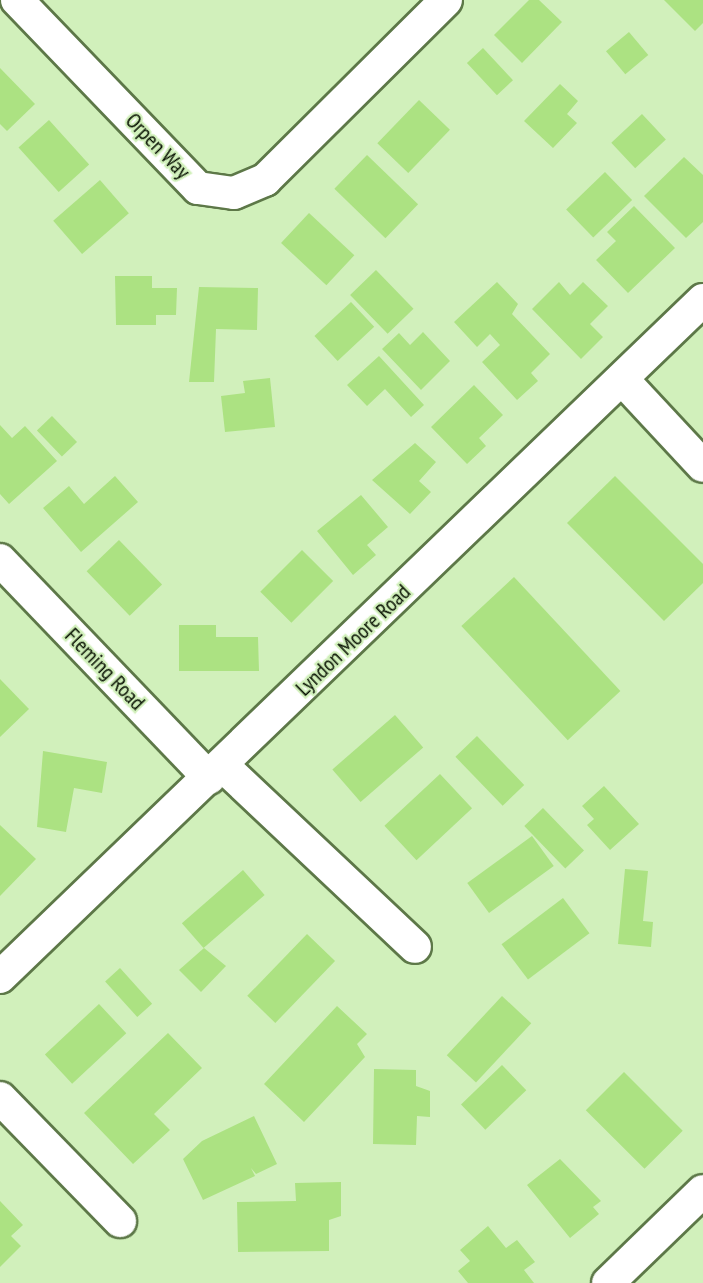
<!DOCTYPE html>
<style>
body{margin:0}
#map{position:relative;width:703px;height:1283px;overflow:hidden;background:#d1f0bb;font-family:"PT Sans Narrow",sans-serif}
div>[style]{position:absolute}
.building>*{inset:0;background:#ace282;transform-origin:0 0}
.roads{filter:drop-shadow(2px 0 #5d7848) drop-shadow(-2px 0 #5d7848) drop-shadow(0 2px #5d7848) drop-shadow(0 -2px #5d7848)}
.street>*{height:32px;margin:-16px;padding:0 16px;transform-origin:16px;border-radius:16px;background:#fff}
span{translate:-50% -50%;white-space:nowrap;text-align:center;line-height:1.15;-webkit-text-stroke:4.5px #d1f0bb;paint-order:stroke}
.street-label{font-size:22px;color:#071001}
</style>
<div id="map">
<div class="building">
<div style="clip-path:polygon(529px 0,539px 0,562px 22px,522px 63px,494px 35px)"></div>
<div style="clip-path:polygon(664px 0,703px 0,703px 23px,695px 31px)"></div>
<div style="left:629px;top:32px;width:30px;height:30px;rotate:50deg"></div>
<div style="left:483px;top:48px;width:44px;height:22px;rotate:47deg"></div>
<div style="clip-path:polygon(0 68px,35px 104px,7px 131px,0 124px)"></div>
<div style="clip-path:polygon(560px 84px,578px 101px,567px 114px,577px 123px,553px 148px,524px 121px)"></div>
<div style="left:419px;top:100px;width:43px;height:60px;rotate:44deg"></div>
<div style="left:642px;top:114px;width:35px;height:42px;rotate:47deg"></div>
<div style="left:49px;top:120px;width:60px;height:41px;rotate:48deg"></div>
<div style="left:367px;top:155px;width:71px;height:47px;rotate:44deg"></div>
<div style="clip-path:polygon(684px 157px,703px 175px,703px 222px,686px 238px,644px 196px)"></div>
<div style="left:605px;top:172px;width:39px;height:54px;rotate:46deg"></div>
<div style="left:100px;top:180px;width:44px;height:62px;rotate:49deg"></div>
<div style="clip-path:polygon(634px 206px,675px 248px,628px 293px,596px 260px,616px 241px,607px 232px)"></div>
<div style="left:309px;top:213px;width:62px;height:41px;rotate:43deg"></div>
<div style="left:376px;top:270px;width:54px;height:36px;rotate:46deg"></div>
<div style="clip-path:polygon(115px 276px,152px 276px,152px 288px,177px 288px,176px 315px,156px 315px,156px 325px,116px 325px)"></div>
<div style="clip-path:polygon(497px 282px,518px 304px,512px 314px,550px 354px,531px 373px,538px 381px,517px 400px,482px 362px,500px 345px,490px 334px,477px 347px,454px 322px)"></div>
<div style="clip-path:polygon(559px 282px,570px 295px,583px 282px,608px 306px,590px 324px,603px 337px,581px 359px,532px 309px)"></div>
<div style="clip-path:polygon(199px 287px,258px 288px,257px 330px,216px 329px,214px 382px,189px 382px)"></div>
<div style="left:351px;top:302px;width:34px;height:50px;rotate:47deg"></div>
<div style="clip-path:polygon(423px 332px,450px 361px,421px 390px,382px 349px,399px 333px,410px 345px)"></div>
<div style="clip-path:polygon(379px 356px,424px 405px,411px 417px,385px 389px,367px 406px,347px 385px)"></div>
<div style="clip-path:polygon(270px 378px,275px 427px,225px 432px,221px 396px,245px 393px,243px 381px)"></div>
<div style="clip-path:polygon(474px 385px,503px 415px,479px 438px,486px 446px,467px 464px,431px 427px)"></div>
<div style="left:52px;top:416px;width:36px;height:21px;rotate:46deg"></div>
<div style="clip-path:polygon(0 425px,12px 438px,25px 426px,57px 461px,9px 504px,0 494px)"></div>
<div style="clip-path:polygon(415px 443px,436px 462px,419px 481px,431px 492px,410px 514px,372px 480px)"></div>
<div style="clip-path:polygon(115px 476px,138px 502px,81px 552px,43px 508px,69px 486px,84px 504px)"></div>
<div style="clip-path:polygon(615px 476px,703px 564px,703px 583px,664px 621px,567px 523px)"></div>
<div style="clip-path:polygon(361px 495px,388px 527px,367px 545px,376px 555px,353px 575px,317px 531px)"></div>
<div style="left:119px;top:540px;width:62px;height:45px;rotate:46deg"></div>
<div style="left:302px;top:550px;width:44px;height:59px;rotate:45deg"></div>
<div style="left:514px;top:577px;width:156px;height:72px;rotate:47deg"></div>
<div style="clip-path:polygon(179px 625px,216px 625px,216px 637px,258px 637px,259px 671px,179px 671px)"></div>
<div style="clip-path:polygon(0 679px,29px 709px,0 737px)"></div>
<div style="left:395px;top:715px;width:43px;height:83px;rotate:49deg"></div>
<div style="left:477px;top:736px;width:68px;height:30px;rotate:46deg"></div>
<div style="clip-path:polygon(43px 751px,107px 762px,102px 793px,74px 788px,66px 832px,37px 827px)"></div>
<div style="left:440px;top:774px;width:47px;height:76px;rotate:47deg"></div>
<div style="clip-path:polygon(604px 786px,639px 824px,610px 850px,587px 825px,594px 819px,582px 806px)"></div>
<div style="left:543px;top:808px;width:59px;height:26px;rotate:46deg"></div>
<div style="clip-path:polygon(0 825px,36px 859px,0 896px)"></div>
<div style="left:532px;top:836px;width:37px;height:80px;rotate:54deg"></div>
<div style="clip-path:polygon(625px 869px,648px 871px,643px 921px,653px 922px,651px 947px,618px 944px)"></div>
<div style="left:243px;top:870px;width:33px;height:81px;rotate:49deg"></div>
<div style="left:563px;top:898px;width:44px;height:77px;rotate:53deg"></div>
<div style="left:307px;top:934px;width:39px;height:86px;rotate:44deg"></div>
<div style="clip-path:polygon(204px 948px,226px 966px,201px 992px,179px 970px)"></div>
<div style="left:120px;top:968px;width:48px;height:20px;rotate:48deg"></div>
<div style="left:502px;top:996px;width:40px;height:81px;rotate:43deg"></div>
<div style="left:99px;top:1004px;width:40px;height:74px;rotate:47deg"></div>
<div style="clip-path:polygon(337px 1006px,367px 1034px,357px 1044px,365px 1057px,304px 1122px,264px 1084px)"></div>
<div style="clip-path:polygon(168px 1033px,202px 1068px,154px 1114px,170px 1130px,133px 1164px,84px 1113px)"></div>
<div style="left:502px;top:1065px;width:35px;height:57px;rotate:46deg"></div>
<div style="clip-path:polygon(374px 1069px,416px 1070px,416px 1086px,430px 1091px,430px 1117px,417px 1116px,416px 1145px,373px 1144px)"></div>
<div style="left:624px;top:1072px;width:83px;height:54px;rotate:45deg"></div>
<div style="clip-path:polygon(254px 1116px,277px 1164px,256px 1174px,251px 1168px,255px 1176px,203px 1200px,183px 1159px,202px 1141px)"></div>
<div style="clip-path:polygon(560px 1159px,601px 1201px,593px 1207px,599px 1214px,570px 1238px,527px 1185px)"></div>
<div style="clip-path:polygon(341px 1182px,341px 1216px,329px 1220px,329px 1251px,238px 1252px,237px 1202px,296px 1201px,295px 1183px)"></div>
<div style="clip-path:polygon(0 1201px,23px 1225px,11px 1236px,21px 1246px,0 1267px)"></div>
<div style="clip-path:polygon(488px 1226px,506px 1248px,517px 1240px,535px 1262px,524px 1270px,534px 1283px,468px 1283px,458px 1271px,470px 1261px,460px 1250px)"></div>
</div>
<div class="roads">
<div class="street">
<div style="left:17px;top:0;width:261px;rotate:46.1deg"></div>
<div style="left:198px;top:188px;width:36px;rotate:8deg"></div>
<div style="left:234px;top:193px;width:34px;rotate:-23deg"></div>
<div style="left:265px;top:180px;width:255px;rotate:-44.8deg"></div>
<div style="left:623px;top:380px;width:117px;rotate:47.1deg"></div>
<div style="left:0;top:560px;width:302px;rotate:46.2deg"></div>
<div style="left:222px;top:765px;width:265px;rotate:43.3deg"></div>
<div style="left:0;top:977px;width:976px;rotate:-43.92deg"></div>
<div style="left:0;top:1098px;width:172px;rotate:45.7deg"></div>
<div style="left:608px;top:1283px;width:132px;rotate:-44.1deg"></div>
</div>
</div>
<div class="street-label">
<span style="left:158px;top:146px;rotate:46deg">Orpen Way</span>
<span style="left:353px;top:640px;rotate:-44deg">Lyndon Moore Road</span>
<span style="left:105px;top:669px;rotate:46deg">Fleming Road</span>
</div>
</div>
